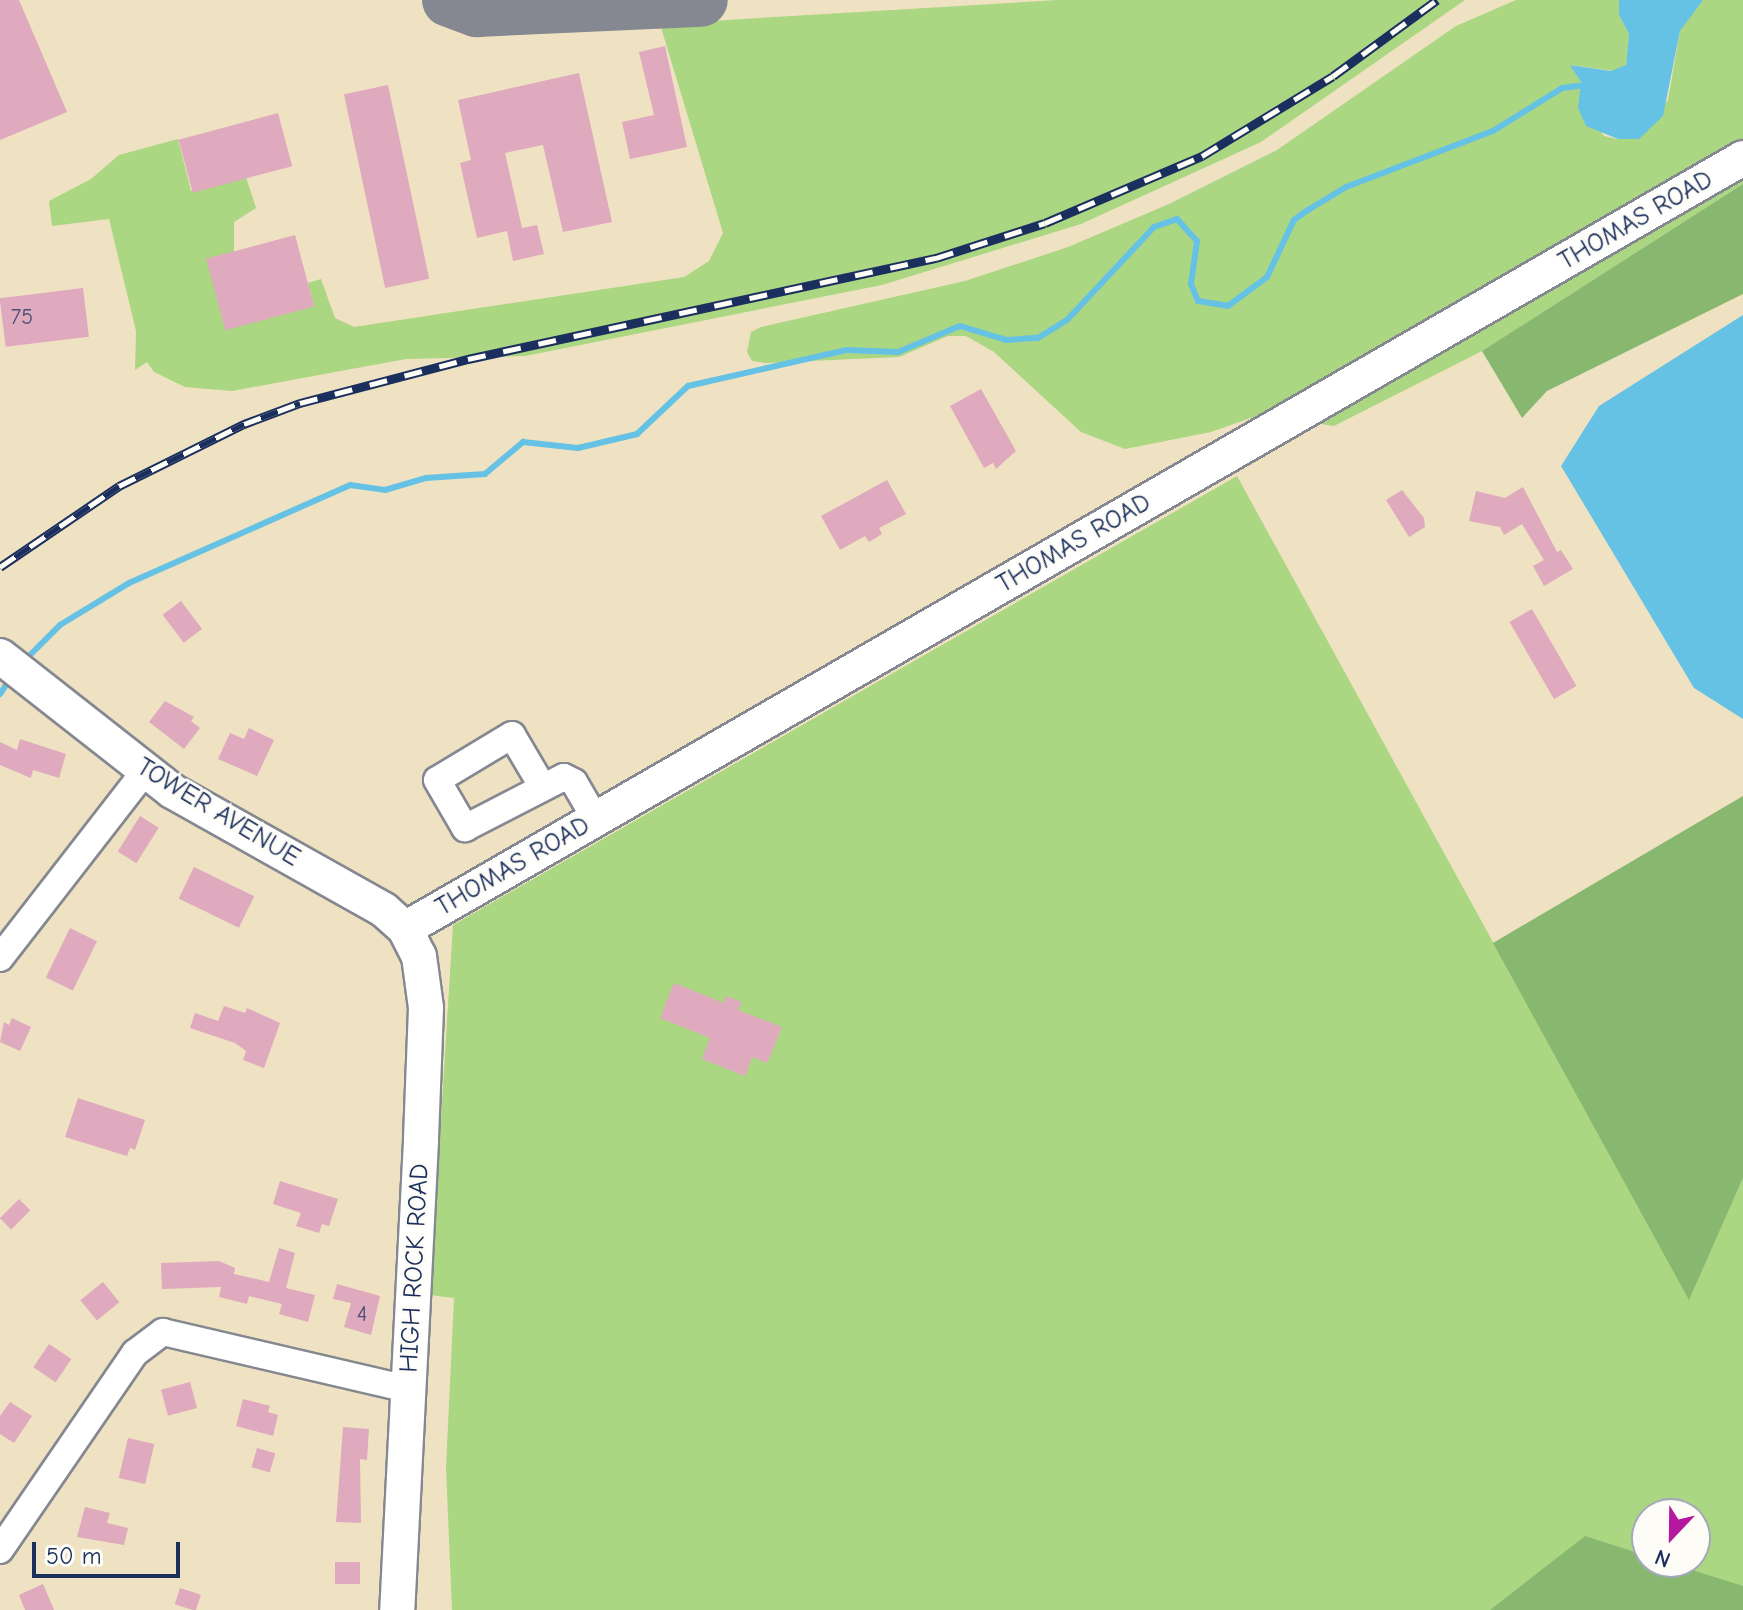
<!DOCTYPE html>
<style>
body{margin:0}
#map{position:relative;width:1743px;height:1610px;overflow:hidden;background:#efe2c2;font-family:"Comic Neue",sans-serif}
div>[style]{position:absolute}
.green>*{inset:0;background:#abd682}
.forest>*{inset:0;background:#88b770}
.water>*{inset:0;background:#66c2e4}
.stream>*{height:6px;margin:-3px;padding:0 3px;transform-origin:3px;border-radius:3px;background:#66c2e4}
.taxiway>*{height:54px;margin:-27px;padding:0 27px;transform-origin:27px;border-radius:27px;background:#858890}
.building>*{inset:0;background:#dfa9be;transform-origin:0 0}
.roads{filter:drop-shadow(2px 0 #858890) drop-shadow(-2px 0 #858890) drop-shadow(0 2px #858890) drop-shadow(0 -2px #858890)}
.minor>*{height:26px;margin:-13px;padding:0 13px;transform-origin:13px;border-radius:13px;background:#fff}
.major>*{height:34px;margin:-17px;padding:0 17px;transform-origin:17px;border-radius:17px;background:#fff}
.rail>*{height:9px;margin-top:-4.5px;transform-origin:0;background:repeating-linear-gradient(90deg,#fdfcf7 0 18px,#1b2f5e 0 36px);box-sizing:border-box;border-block:2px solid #1b2f5e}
span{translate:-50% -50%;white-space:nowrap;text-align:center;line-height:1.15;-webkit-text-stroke:6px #fdfcf7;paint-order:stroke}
.number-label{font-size:22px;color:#4c4e76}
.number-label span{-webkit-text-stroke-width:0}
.street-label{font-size:26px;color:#1b2f5e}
.north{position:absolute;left:1631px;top:1498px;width:80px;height:80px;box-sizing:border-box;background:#fdfcf7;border:2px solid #a3aaba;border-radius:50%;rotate:202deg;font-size:22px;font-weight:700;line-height:32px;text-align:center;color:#1b2f5e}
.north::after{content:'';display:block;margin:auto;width:28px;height:36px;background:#b5179e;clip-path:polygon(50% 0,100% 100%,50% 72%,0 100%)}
.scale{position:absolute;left:32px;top:1542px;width:148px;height:36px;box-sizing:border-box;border:4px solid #1b2f5e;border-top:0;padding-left:10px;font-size:24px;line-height:28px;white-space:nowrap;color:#1b2f5e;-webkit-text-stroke:6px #fdfcf7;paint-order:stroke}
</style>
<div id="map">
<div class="green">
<div style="clip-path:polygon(1058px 0,1465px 0,1261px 142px,1081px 224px,882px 285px,525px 356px,406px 359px,232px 391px,185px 387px,154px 372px,147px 362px,135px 370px,136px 331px,109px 219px,52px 226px,49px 201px,91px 179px,119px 155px,178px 139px,191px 191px,246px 177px,256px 208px,234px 222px,234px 251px,314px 307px,308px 283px,321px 279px,335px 318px,354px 327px,684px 277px,709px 261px,723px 233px,660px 24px)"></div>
<div style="clip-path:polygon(1516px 0,1619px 0,1619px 15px,1629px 34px,1626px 65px,1614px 71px,1571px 65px,1581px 82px,1582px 102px,1604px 136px,1617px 139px,1639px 139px,1668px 100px,1680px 31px,1693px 9px,1703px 0,1743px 0,1743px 184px,1482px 351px,1334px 426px,1259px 415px,1211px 432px,1125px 449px,1081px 432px,994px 352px,966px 336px,948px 336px,899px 357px,766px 363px,752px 361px,747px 352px,751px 332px,761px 327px,965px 281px,1068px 247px,1169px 204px,1277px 150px,1456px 26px)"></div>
<div style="clip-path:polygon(evenodd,1237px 476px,1689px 1299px,1743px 1178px,1743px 1610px,452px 1610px,446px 1468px,454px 1298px,430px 1295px,453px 925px,1237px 476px,1647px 1514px,1695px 1514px,1695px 1562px,1647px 1562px,1647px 1514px)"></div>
</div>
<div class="forest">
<div style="clip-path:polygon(1743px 184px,1743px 294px,1547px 391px,1522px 418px,1482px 351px)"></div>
<div style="clip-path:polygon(1743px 796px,1743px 1178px,1689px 1300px,1493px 943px)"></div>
<div style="clip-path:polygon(1585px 1536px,1647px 1556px,1647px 1562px,1667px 1562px,1743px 1586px,1743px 1610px,1490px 1610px)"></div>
</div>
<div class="water">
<div style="clip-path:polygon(1619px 0,1703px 0,1680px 31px,1663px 116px,1639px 139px,1618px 139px,1586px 126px,1578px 108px,1581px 82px,1570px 65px,1611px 71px,1626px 65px,1629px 34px,1619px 15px)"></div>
<div style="clip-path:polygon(1743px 315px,1743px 719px,1694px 688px,1561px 466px,1599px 406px)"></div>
</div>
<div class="stream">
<div style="left:30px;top:655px;width:42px;rotate:-45deg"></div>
<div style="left:60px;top:625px;width:81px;rotate:-31.3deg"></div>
<div style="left:129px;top:583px;width:242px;rotate:-23.9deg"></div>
<div style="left:350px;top:485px;width:35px;rotate:8deg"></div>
<div style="left:385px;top:490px;width:43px;rotate:-16.3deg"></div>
<div style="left:426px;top:478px;width:59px;rotate:-3.9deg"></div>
<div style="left:485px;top:474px;width:50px;rotate:-40.1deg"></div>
<div style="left:523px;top:442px;width:55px;rotate:6.2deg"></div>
<div style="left:578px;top:448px;width:61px;rotate:-13.3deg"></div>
<div style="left:637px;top:434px;width:70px;rotate:-43.3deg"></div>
<div style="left:688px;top:386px;width:162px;rotate:-12.8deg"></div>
<div style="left:846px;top:350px;width:52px;rotate:2.2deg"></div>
<div style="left:898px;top:352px;width:67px;rotate:-22.8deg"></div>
<div style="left:960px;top:326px;width:48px;rotate:16.9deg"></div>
<div style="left:1006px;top:340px;width:32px;rotate:-4deg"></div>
<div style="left:1038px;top:338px;width:34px;rotate:-32deg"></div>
<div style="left:1067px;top:320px;width:127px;rotate:-46.9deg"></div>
<div style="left:1154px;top:227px;width:24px;rotate:-19deg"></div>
<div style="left:1177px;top:219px;width:30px;rotate:48deg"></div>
<div style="left:1197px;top:241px;width:43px;rotate:97.9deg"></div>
<div style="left:1191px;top:284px;width:18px;rotate:68deg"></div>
<div style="left:1198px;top:301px;width:30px;rotate:9deg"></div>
<div style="left:1228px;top:306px;width:49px;rotate:-36.6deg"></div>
<div style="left:1267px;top:277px;width:63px;rotate:-64.7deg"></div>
<div style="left:1294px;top:220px;width:17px;rotate:-36deg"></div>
<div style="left:1308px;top:210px;width:44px;rotate:-31.2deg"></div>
<div style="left:1346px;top:187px;width:157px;rotate:-20.9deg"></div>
<div style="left:1493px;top:131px;width:81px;rotate:-31.9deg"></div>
<div style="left:1562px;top:88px;width:24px;rotate:-7deg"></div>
<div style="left:0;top:694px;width:11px;rotate:-56deg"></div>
</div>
<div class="taxiway">
<div style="left:449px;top:0;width:30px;rotate:20deg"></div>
<div style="left:477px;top:10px;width:224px;rotate:-2.6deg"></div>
</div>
<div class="building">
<div style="clip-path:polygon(0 0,19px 0,67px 112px,0 140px)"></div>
<div style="clip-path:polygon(665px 46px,687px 147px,630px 159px,622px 122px,654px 115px,639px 52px)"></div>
<div style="clip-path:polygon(579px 73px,612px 222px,563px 232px,543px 145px,505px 153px,522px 228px,537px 225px,544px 254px,513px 261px,507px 231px,477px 238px,460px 163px,471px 160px,458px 100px)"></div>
<div style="left:388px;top:85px;width:198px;height:45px;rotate:78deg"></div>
<div style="left:278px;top:113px;width:55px;height:103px;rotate:75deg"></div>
<div style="left:295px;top:235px;width:74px;height:92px;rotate:75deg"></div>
<div style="left:83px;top:288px;width:49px;height:84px;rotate:83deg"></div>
<div style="clip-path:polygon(981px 389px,1016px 451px,996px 469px,993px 463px,984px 468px,950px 406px)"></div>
<div style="clip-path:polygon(887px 480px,906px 514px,879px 528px,882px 534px,869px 542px,865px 536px,840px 550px,821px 516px)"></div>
<div style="clip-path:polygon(1523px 487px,1557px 552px,1561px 550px,1573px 569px,1544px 586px,1533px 566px,1544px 560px,1522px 524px,1504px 535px,1500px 527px,1469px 521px,1476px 491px,1505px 498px)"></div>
<div style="clip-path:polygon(1402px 490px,1424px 518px,1425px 527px,1409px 537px,1386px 500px)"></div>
<div style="left:181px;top:601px;width:35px;height:23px;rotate:53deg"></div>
<div style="left:1532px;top:609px;width:89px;height:26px;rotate:60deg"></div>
<div style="clip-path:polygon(165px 701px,194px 717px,191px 721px,200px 728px,184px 749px,149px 722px)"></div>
<div style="clip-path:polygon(249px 728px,274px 740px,257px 776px,218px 759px,230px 733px,244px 739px)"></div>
<div style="clip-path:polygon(20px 739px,66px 754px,59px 778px,33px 770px,31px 778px,0 765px,0 742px,17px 750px)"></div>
<div style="left:140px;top:816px;width:22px;height:42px;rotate:32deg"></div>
<div style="left:194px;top:867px;width:67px;height:35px;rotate:26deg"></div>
<div style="left:70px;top:928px;width:30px;height:55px;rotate:26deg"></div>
<div style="clip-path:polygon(674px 983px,724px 1003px,726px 996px,742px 1002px,738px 1010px,782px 1027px,767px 1063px,752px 1057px,745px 1076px,702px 1059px,710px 1038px,660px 1018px)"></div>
<div style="clip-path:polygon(224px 1006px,245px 1013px,247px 1008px,280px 1023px,264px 1068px,243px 1060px,246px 1051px,235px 1043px,190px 1028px,195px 1013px,218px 1021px)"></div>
<div style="clip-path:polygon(12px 1018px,31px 1027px,20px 1051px,0 1042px,4px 1022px,9px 1025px)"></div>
<div style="clip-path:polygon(78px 1098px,145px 1120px,135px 1150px,130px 1148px,127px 1156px,65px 1137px)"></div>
<div style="clip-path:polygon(280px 1181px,338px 1199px,329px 1226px,322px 1224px,319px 1233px,296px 1226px,301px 1213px,273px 1204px)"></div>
<div style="left:19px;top:1199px;width:16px;height:27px;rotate:45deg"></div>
<div style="clip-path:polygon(279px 1248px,295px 1253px,286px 1288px,315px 1295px,308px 1322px,279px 1314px,282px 1304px,249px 1296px,247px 1304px,219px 1297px,221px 1287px,162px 1289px,161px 1263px,219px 1261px,235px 1268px,234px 1274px,269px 1282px)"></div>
<div style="left:103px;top:1282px;width:26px;height:29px;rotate:51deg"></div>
<div style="clip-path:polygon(337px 1284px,380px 1296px,371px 1335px,344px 1327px,351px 1303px,333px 1299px)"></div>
<div style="left:49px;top:1344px;width:27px;height:28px;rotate:34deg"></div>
<div style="left:190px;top:1382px;width:27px;height:30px;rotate:75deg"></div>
<div style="clip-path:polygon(243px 1399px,270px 1406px,268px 1412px,278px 1415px,273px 1436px,236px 1426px)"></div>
<div style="clip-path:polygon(10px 1402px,32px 1416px,14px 1443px,0 1434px,0 1416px)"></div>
<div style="clip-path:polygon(343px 1427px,369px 1429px,367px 1460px,360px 1459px,361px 1523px,336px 1522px)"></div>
<div style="left:128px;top:1438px;width:27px;height:41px;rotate:13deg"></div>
<div style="left:257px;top:1448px;width:19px;height:20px;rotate:16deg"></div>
<div style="clip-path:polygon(85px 1507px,110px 1513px,107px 1523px,128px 1528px,124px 1545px,77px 1537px)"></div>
<div style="left:335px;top:1562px;width:25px;height:22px"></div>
<div style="clip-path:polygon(43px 1584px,54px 1610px,25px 1610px,19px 1595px)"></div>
<div style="left:180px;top:1588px;width:22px;height:17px;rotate:18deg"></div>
</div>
<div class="roads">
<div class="minor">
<div style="left:542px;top:786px;width:59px;rotate:-120.5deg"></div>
<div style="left:512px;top:735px;width:87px;rotate:149deg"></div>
<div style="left:437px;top:780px;width:56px;rotate:59.7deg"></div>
<div style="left:465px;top:828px;width:111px;rotate:-27.3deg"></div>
<div style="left:564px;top:777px;width:11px;rotate:27deg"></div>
<div style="left:574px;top:782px;width:44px;rotate:59.9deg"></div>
<div style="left:0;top:958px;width:237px;rotate:-52.2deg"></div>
<div style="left:0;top:1550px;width:239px;rotate:-55.6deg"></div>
<div style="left:135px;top:1353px;width:35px;rotate:-37deg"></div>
<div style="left:163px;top:1332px;width:252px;rotate:13.1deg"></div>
</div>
<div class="major">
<div style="left:0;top:656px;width:219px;rotate:38.1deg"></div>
<div style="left:172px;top:791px;width:243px;rotate:29.3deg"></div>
<div style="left:384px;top:910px;width:28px;rotate:42deg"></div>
<div style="left:405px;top:929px;width:30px;rotate:63deg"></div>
<div style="left:419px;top:956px;width:52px;rotate:82.3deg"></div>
<div style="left:426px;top:1008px;width:133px;rotate:92.2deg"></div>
<div style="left:421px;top:1141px;width:470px;rotate:92.9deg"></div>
<div style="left:405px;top:929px;width:1544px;rotate:-29.95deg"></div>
</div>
</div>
<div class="rail">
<div style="left:0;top:567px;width:144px;rotate:-34.2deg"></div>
<div style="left:119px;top:486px;width:140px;rotate:-26.4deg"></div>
<div style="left:244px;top:424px;width:60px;rotate:-20.6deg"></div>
<div style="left:300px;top:403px;width:174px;rotate:-14.7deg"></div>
<div style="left:468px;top:359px;width:479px;rotate:-12.2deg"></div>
<div style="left:936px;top:258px;width:114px;rotate:-17.8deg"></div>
<div style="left:1045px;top:223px;width:171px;rotate:-23.1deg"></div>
<div style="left:1202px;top:156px;width:153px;rotate:-31.4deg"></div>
<div style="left:1333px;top:76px;width:129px;rotate:-36.2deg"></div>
</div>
<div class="number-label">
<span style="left:22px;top:318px">75</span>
<span style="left:362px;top:1315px">4</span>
</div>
<div class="street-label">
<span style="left:1636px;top:221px;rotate:-30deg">THOMAS ROAD</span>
<span style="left:1074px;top:544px;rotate:-30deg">THOMAS ROAD</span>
<span style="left:218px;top:813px;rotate:31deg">TOWER AVENUE</span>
<span style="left:513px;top:867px;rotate:-30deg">THOMAS ROAD</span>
<span style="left:415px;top:1268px;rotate:-87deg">HIGH ROCK ROAD</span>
</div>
<div class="north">N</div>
<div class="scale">50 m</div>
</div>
